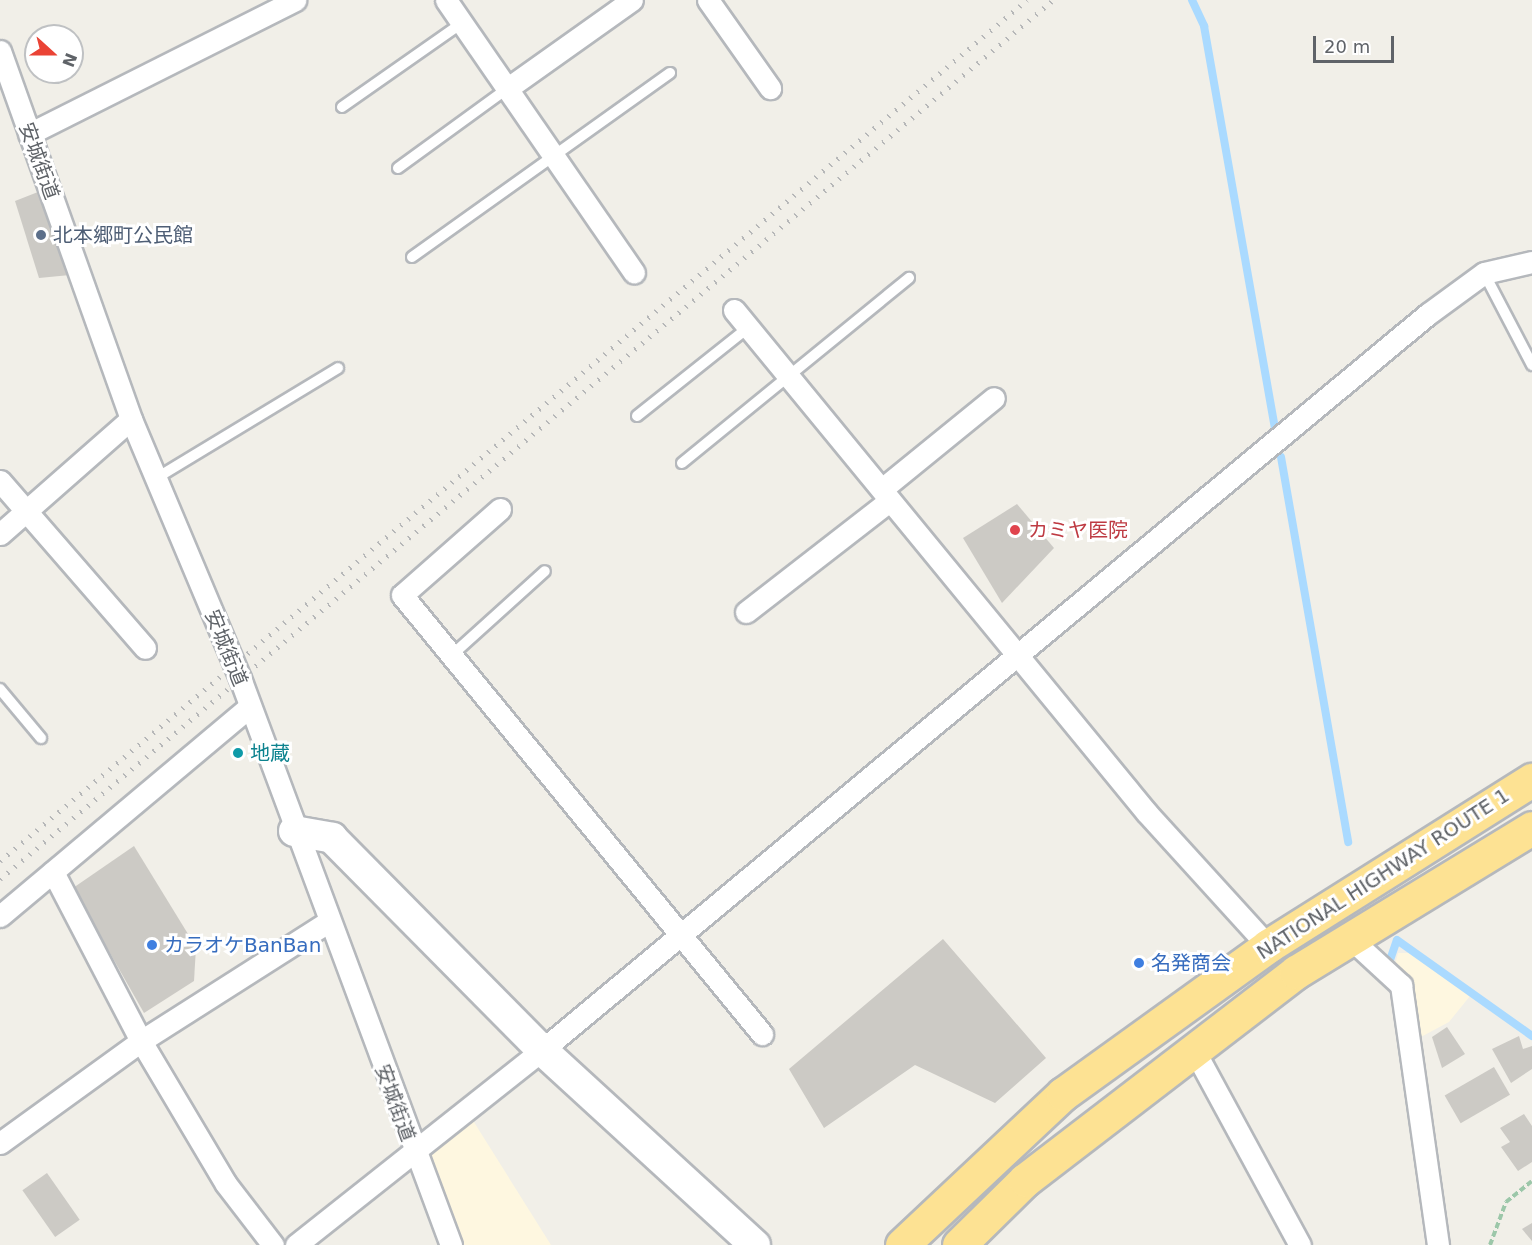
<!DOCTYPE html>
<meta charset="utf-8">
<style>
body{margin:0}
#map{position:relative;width:1532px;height:1245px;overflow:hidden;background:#f1efe8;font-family:"DejaVu Sans","Noto Sans JP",sans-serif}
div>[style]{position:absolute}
.commercial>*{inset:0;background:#fef7e0}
.stream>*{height:8px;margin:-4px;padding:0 4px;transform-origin:4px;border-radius:4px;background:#aadaff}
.building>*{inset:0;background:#cccac5;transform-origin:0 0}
.path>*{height:4px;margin-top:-2px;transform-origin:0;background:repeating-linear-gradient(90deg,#9cc7a9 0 6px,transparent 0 9px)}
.roads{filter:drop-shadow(2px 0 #b5b8bc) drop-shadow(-2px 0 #b5b8bc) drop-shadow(0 2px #b5b8bc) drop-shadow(0 -2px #b5b8bc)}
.lane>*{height:10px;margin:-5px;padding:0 5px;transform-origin:5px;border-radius:5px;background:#fff}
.street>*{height:21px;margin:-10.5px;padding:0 10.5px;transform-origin:10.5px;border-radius:10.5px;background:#fff}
.secondary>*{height:30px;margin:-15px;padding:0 15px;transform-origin:15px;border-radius:15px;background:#fff}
.highway>*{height:33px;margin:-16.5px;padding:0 16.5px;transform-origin:16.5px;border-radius:16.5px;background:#fde293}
.rail>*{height:4.5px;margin-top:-2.25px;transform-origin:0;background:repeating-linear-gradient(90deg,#b6b7b8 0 1.5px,transparent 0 9.5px)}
.dots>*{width:16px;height:16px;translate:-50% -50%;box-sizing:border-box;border:3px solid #fff;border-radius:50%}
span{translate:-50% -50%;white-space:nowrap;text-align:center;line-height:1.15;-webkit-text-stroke:6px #fff;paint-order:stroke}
.street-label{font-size:20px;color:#5f6368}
.service-label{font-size:20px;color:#4e5e75}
.left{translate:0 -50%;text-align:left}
.health-label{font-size:20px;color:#be3a42}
.culture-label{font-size:20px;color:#0d838f}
.shop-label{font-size:20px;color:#366cbe}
.north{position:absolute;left:24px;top:24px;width:60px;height:60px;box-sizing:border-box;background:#fff;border:2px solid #bfc1c3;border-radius:50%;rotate:111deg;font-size:16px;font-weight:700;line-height:24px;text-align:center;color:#5f6368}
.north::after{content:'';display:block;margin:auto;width:21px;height:27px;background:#ea4335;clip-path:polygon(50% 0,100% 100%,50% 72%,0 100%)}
.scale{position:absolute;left:1313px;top:36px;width:81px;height:27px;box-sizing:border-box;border:3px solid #5f6368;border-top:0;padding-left:8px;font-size:18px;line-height:21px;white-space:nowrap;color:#5f6368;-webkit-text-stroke:4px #fff;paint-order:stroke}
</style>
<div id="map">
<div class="commercial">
<div style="clip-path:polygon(1398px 953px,1409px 953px,1470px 996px,1449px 1022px,1419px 1038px,1395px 965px)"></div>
<div style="clip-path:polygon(467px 1111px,551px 1245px,451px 1245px,413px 1154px)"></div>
</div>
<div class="stream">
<div style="left:1192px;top:0;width:29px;rotate:65deg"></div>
<div style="left:1204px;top:26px;width:408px;rotate:80deg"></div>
<div style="left:1281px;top:457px;width:391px;rotate:80.1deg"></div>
<div style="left:1389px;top:963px;width:24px;rotate:-71deg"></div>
<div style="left:1397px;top:940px;width:166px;rotate:35.4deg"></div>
</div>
<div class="building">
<div style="clip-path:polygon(38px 192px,70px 275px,39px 278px,15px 201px)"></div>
<div style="clip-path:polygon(1017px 504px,1054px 548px,1002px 603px,963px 538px)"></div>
<div style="clip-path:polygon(134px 846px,196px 947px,194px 981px,144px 1013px,73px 888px)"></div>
<div style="clip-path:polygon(943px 939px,1046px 1058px,995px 1103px,915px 1065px,824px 1128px,789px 1069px)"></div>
<div style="clip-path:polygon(1447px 1027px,1465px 1054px,1442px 1068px,1432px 1037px)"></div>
<div style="clip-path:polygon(1519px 1036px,1523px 1049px,1532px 1046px,1532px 1069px,1511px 1083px,1492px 1049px)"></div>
<div style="left:1494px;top:1067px;width:32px;height:57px;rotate:60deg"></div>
<div style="clip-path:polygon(1524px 1114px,1532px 1126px,1532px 1162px,1518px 1171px,1501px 1147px,1510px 1142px,1500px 1128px)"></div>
<div style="left:47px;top:1173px;width:57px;height:30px;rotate:55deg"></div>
<div style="clip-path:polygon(1532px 1223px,1532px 1241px,1522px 1229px)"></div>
</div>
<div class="path">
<div style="left:1490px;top:1245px;width:46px;rotate:-69.6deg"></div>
<div style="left:1506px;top:1202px;width:33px;rotate:-39deg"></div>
</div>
<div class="roads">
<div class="lane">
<div style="left:342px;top:107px;width:146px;rotate:-35deg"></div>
<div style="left:398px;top:168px;width:136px;rotate:-36deg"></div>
<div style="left:412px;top:257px;width:317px;rotate:-35.5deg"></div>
<div style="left:1484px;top:273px;width:104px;rotate:62.4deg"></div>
<div style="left:637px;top:416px;width:144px;rotate:-38.5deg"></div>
<div style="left:682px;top:463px;width:293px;rotate:-39.2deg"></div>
<div style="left:155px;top:479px;width:214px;rotate:-31.2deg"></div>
<div style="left:452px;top:655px;width:125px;rotate:-42.1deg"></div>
<div style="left:0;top:689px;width:64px;rotate:50.1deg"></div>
</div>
<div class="street">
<div style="left:446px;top:0;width:331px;rotate:55.4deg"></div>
<div style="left:708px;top:0;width:108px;rotate:54.8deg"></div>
<div style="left:0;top:51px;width:391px;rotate:70.4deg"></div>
<div style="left:131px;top:419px;width:281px;rotate:67.2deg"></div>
<div style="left:240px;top:678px;width:605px;rotate:69.59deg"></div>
<div style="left:508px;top:88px;width:152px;rotate:-35.4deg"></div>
<div style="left:29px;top:134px;width:298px;rotate:-26.7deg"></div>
<div style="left:734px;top:310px;width:651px;rotate:50.61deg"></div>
<div style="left:1147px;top:813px;width:180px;rotate:47.7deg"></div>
<div style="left:0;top:481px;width:221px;rotate:49deg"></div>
<div style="left:882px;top:489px;width:144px;rotate:-39.1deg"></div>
<div style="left:500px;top:509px;width:130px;rotate:138.7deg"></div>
<div style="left:402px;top:595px;width:568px;rotate:50.65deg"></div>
<div style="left:0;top:534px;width:174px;rotate:-41.3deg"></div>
<div style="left:746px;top:612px;width:181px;rotate:-37.8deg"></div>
<div style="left:53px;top:872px;width:191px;rotate:62.5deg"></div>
<div style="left:141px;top:1041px;width:166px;rotate:59.3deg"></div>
<div style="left:226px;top:1184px;width:77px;rotate:52.4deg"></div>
<div style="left:0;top:916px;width:325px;rotate:-40deg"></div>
<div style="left:1352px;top:940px;width:67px;rotate:42.6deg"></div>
<div style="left:1401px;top:985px;width:263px;rotate:81.9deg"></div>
<div style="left:1194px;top:1050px;width:222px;rotate:61.5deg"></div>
<div style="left:0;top:1143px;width:174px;rotate:-35.9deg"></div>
<div style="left:141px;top:1041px;width:222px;rotate:-32.5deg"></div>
<div style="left:296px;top:1245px;width:314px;rotate:-38.4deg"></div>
<div style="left:542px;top:1050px;width:1152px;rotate:-39.72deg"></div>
<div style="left:1428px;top:314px;width:69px;rotate:-36.2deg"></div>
<div style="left:1484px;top:273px;width:49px;rotate:-12.9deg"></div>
</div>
<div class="secondary">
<div style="left:294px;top:831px;width:39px;rotate:10deg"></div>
<div style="left:332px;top:838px;width:298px;rotate:45.3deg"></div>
<div style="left:542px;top:1050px;width:289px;rotate:42.5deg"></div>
</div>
<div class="highway">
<div style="left:902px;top:1245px;width:221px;rotate:-43.2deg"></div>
<div style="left:1063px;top:1094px;width:253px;rotate:-35.8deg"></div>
<div style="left:1268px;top:946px;width:312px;rotate:-32.2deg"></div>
<div style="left:959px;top:1245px;width:93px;rotate:-44.6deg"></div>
<div style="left:1025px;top:1180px;width:342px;rotate:-37.5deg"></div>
<div style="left:1296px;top:972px;width:276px;rotate:-31.4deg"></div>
</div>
</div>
<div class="rail">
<div style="left:0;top:861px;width:1340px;rotate:-39.98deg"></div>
<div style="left:0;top:879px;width:1372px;rotate:-39.85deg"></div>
</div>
<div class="dots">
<div style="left:41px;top:235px;background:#5c6f8a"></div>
<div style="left:1015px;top:530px;background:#e0444e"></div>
<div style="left:238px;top:753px;background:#0f9aa8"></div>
<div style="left:152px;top:945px;background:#3f7fe0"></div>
<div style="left:1139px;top:963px;background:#3f7fe0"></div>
</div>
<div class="street-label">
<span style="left:39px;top:161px;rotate:70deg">安城街道</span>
<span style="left:226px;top:648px;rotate:68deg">安城街道</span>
<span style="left:1383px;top:874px;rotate:-33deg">NATIONAL HIGHWAY ROUTE 1</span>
<span style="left:395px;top:1103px;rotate:70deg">安城街道</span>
</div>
<div class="service-label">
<span class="left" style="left:53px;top:235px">北本郷町公民館</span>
</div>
<div class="health-label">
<span class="left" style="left:1028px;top:530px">カミヤ医院</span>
</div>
<div class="culture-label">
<span class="left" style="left:250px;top:753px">地蔵</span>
</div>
<div class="shop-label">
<span class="left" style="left:164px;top:945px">カラオケBanBan</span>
<span class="left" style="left:1151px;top:963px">名発商会</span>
</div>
<div class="north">N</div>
<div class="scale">20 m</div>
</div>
